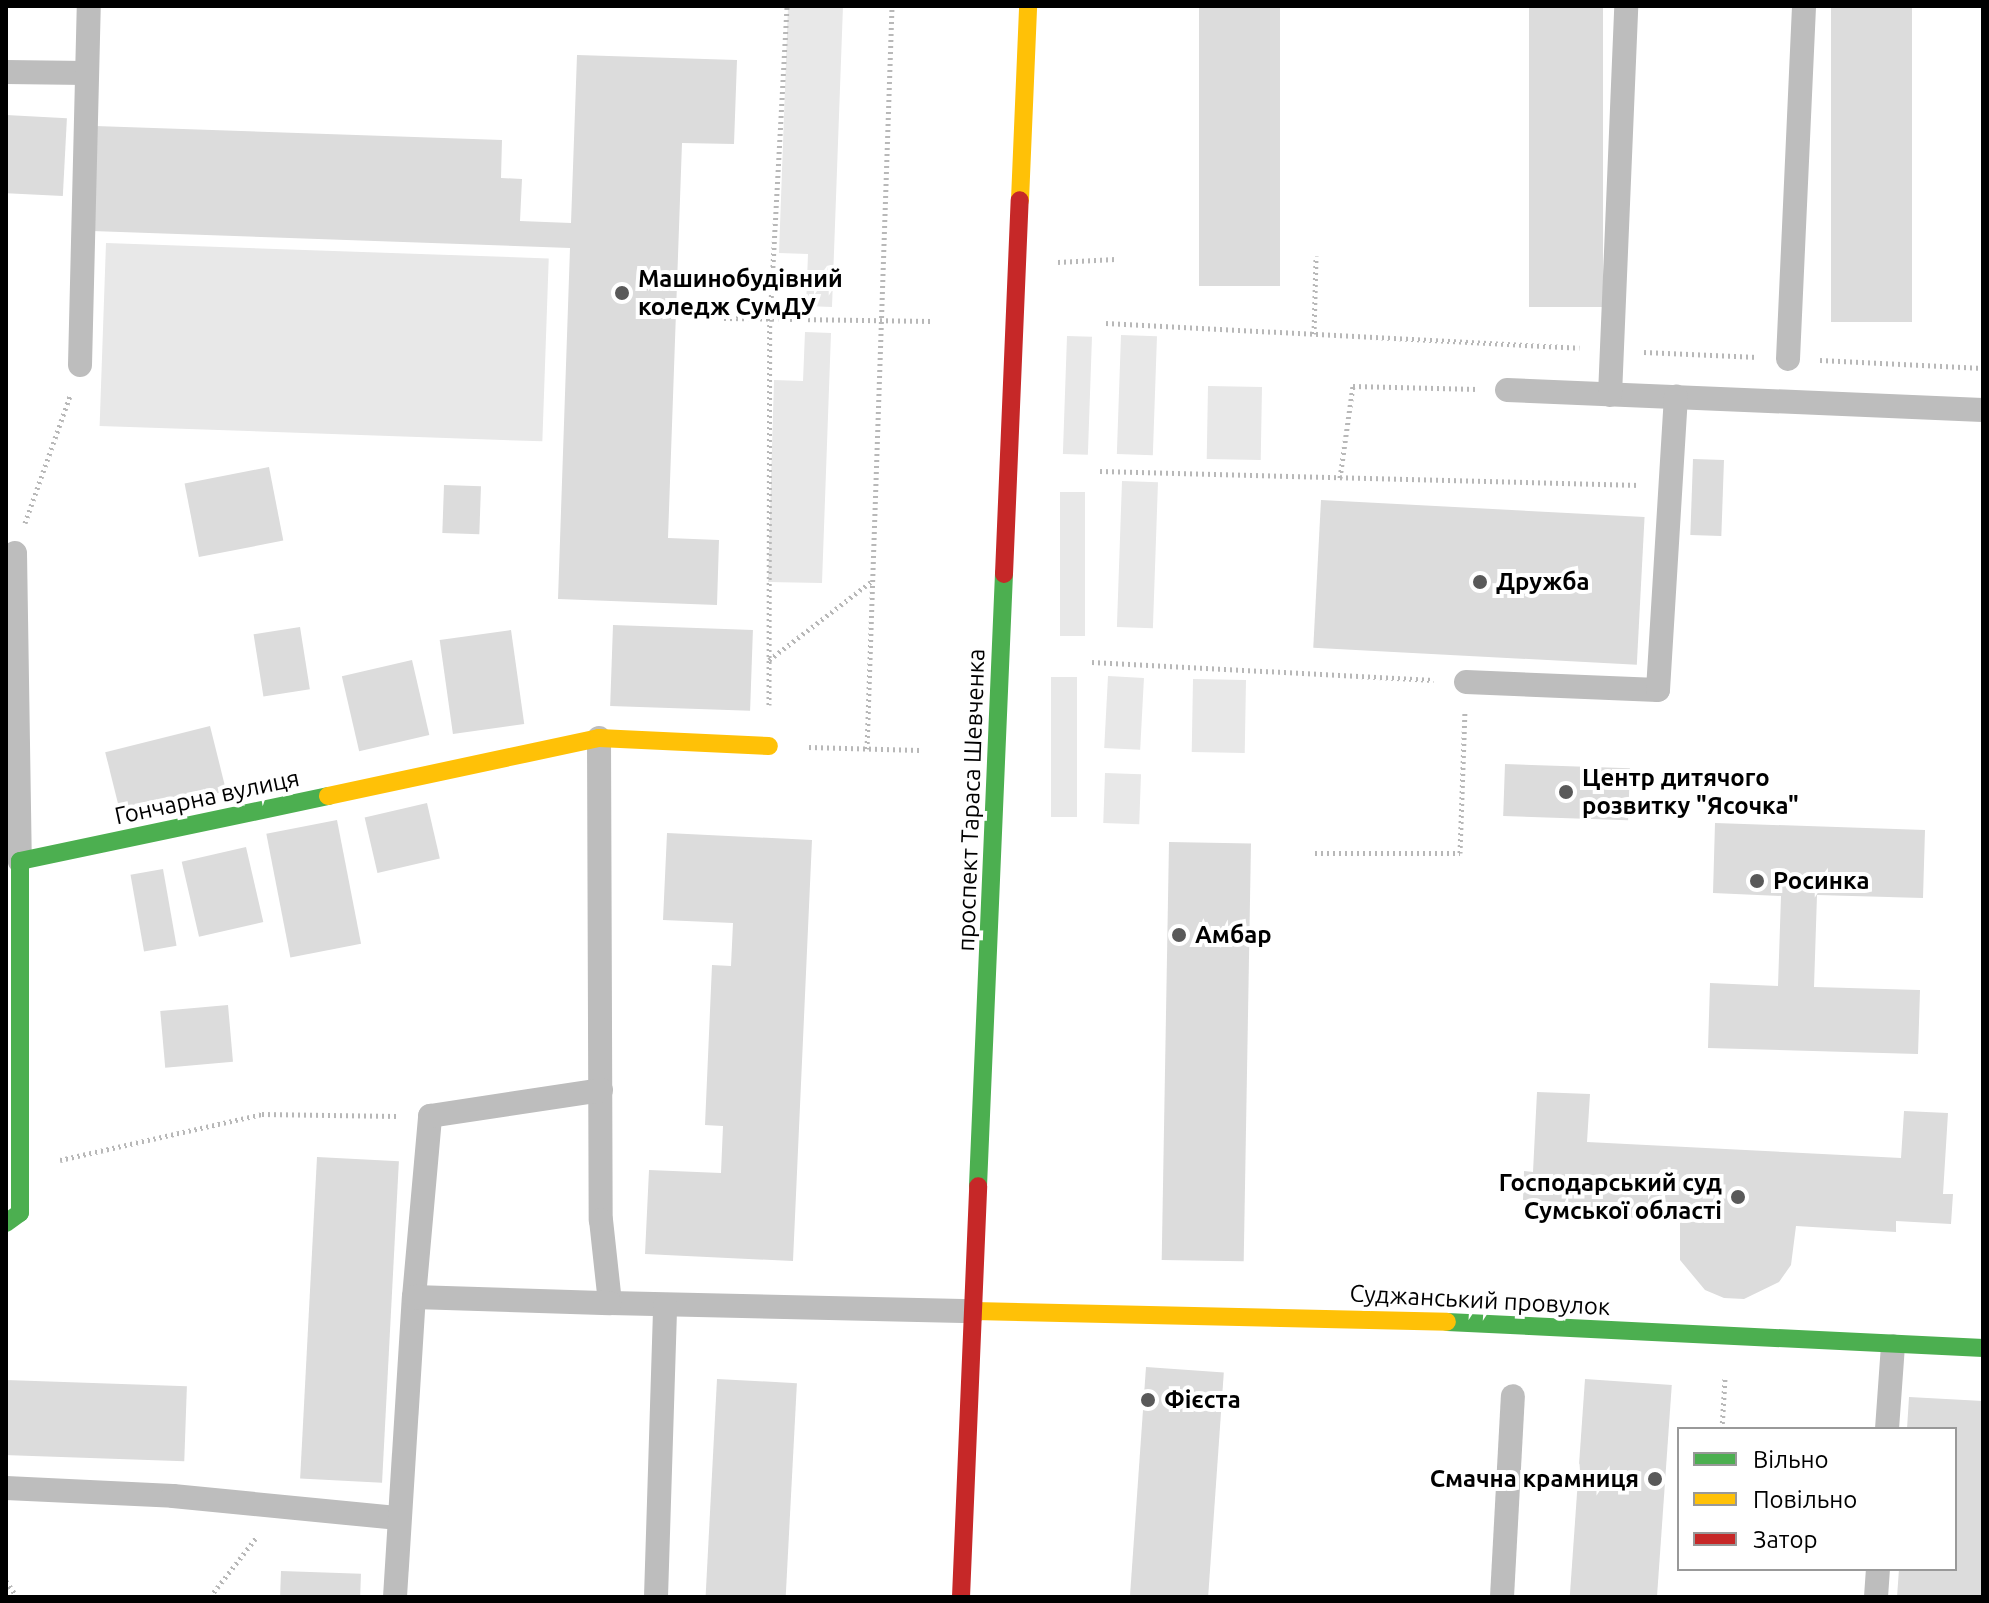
<!DOCTYPE html>
<meta charset="utf-8">
<style>
body{margin:0}
#map{position:relative;width:1989px;height:1603px;overflow:hidden;background:#fff;font-family:Ubuntu,sans-serif}
div>[style]{position:absolute}
.green>*{inset:0;background:#e8e8e8;transform-origin:0 0}
.building>*{inset:0;background:#dcdcdc;transform-origin:0 0}
.path>*{height:5px;margin-top:-2.5px;transform-origin:0;background:repeating-linear-gradient(90deg,#b8b8b8 0 2px,transparent 0 6px)}
.lane>*{height:24px;margin:-12px;padding:0 12px;transform-origin:12px;border-radius:12px;background:#bdbdbd}
.fast>*{height:18px;margin:-9px;padding:0 9px;transform-origin:9px;border-radius:9px;background:#4caf50}
.slow>*{height:18px;margin:-9px;padding:0 9px;transform-origin:9px;border-radius:9px;background:#ffc107}
.jam>*{height:18px;margin:-9px;padding:0 9px;transform-origin:9px;border-radius:9px;background:#c62828}
.dots>*{width:22px;height:22px;translate:-50% -50%;box-sizing:border-box;border:4px solid #fff;border-radius:50%}
span{translate:-50% -50%;white-space:nowrap;text-align:center;line-height:1.15;-webkit-text-stroke:8px #fff;paint-order:stroke}
.poi-label{font-size:24px;color:#000;font-weight:700}
.left{translate:0 -50%;text-align:left}
.right{translate:-100% -50%;text-align:right}
.street-label{font-size:24px;color:#000}
.frame{position:absolute;inset:0;border:8px solid #000;pointer-events:none}
.legend{position:absolute;left:1677px;top:1427px;width:280px;height:144px;box-sizing:border-box;background:#fff;border:2px solid #999;margin:0;padding:10px 14px;list-style:none;font-size:24px;color:#000}
.legend li{display:flex;align-items:center;gap:16px;height:40px}
.legend b{width:40px;border:2px solid #999}
</style>
<div id="map">
<div class="green">
<div style="clip-path:polygon(788px 6px,843px 6px,832px 307px,806px 306px,808px 254px,779px 253px)"></div>
<div style="left:106px;top:243px;width:443px;height:183px;rotate:2deg"></div>
<div style="clip-path:polygon(805px 332px,831px 333px,822px 583px,768px 582px,774px 380px,803px 381px)"></div>
<div style="left:1121px;top:335px;width:36px;height:119px;rotate:2deg"></div>
<div style="left:1067px;top:336px;width:25px;height:118px;rotate:2deg"></div>
<div style="left:1208px;top:386px;width:54px;height:73px;rotate:1deg"></div>
<div style="left:1122px;top:481px;width:36px;height:146px;rotate:2deg"></div>
<div style="left:1060px;top:492px;width:25px;height:144px"></div>
<div style="left:1108px;top:676px;width:36px;height:72px;rotate:3deg"></div>
<div style="left:1051px;top:677px;width:26px;height:140px"></div>
<div style="left:1193px;top:679px;width:53px;height:73px;rotate:1deg"></div>
<div style="left:1105px;top:773px;width:36px;height:50px;rotate:2deg"></div>
</div>
<div class="building">
<div style="left:1199px;top:6px;width:81px;height:280px"></div>
<div style="left:1529px;top:6px;width:74px;height:301px"></div>
<div style="left:1831px;top:6px;width:81px;height:316px"></div>
<div style="clip-path:polygon(577px 55px,737px 60px,734px 144px,682px 143px,668px 538px,719px 540px,717px 605px,558px 599px,570px 248px,92px 231px,95px 126px,502px 140px,501px 178px,522px 179px,520px 221px,571px 223px)"></div>
<div style="left:6px;top:115px;width:61px;height:78px;rotate:3deg"></div>
<div style="left:1693px;top:459px;width:31px;height:76px;rotate:2deg"></div>
<div style="left:269px;top:467px;width:75px;height:86px;rotate:79deg"></div>
<div style="left:444px;top:485px;width:37px;height:48px;rotate:2deg"></div>
<div style="left:1321px;top:500px;width:324px;height:148px;rotate:3deg"></div>
<div style="left:613px;top:625px;width:140px;height:81px;rotate:2deg"></div>
<div style="left:300px;top:627px;width:63px;height:47px;rotate:81deg"></div>
<div style="left:511px;top:630px;width:95px;height:72px;rotate:82deg"></div>
<div style="left:412px;top:660px;width:77px;height:72px;rotate:77deg"></div>
<div style="left:210px;top:726px;width:67px;height:108px;rotate:76deg"></div>
<div style="left:1505px;top:764px;width:125px;height:52px;rotate:2deg"></div>
<div style="left:427px;top:803px;width:57px;height:64px;rotate:77deg"></div>
<div style="left:337px;top:820px;width:126px;height:72px;rotate:79deg"></div>
<div style="clip-path:polygon(1715px 823px,1925px 830px,1923px 898px,1817px 895px,1814px 987px,1920px 990px,1918px 1054px,1708px 1048px,1710px 983px,1778px 986px,1781px 896px,1713px 893px)"></div>
<div style="clip-path:polygon(667px 833px,812px 840px,793px 1261px,645px 1254px,649px 1170px,721px 1173px,723px 1126px,705px 1125px,712px 965px,731px 966px,733px 923px,663px 920px)"></div>
<div style="left:1169px;top:842px;width:82px;height:418px;rotate:1deg"></div>
<div style="left:246px;top:847px;width:77px;height:66px;rotate:77deg"></div>
<div style="left:163px;top:869px;width:78px;height:33px;rotate:80deg"></div>
<div style="left:228px;top:1005px;width:57px;height:68px;rotate:85deg"></div>
<div style="clip-path:polygon(1537px 1092px,1590px 1094px,1587px 1142px,1901px 1158px,1904px 1111px,1948px 1113px,1943px 1194px,1953px 1194px,1951px 1224px,1896px 1221px,1896px 1232px,1796px 1226px,1791px 1265px,1779px 1282px,1744px 1299px,1724px 1298px,1705px 1290px,1680px 1260px,1680px 1220px,1582px 1215px,1582px 1203px,1523px 1200px,1524px 1171px,1533px 1172px)"></div>
<div style="left:317px;top:1157px;width:82px;height:322px;rotate:3deg"></div>
<div style="left:1146px;top:1367px;width:78px;height:230px;rotate:4deg"></div>
<div style="left:717px;top:1379px;width:80px;height:218px;rotate:3deg"></div>
<div style="left:1585px;top:1379px;width:87px;height:219px;rotate:4deg"></div>
<div style="left:6px;top:1380px;width:181px;height:75px;rotate:2deg"></div>
<div style="clip-path:polygon(1909px 1397px,1983px 1401px,1983px 1597px,1897px 1597px,1899px 1569px,1955px 1569px,1955px 1429px,1907px 1429px)"></div>
<div style="left:281px;top:1571px;width:80px;height:26px;rotate:2deg"></div>
</div>
<div class="path">
<div style="left:1058px;top:262px;width:57px;rotate:-3deg"></div>
<div style="left:724px;top:318px;width:207px;rotate:0.8deg"></div>
<div style="left:1106px;top:323px;width:474px;rotate:3deg"></div>
<div style="left:1314px;top:334px;width:78px;rotate:-88.5deg"></div>
<div style="left:1644px;top:352px;width:114px;rotate:2.5deg"></div>
<div style="left:1820px;top:360px;width:163px;rotate:2.8deg"></div>
<div style="left:1100px;top:471px;width:540px;rotate:1.49deg"></div>
<div style="left:1340px;top:478px;width:93px;rotate:-82deg"></div>
<div style="left:1353px;top:386px;width:125px;rotate:1.4deg"></div>
<div style="left:25px;top:523px;width:135px;rotate:-70.5deg"></div>
<div style="left:769px;top:660px;width:130px;rotate:-37.5deg"></div>
<div style="left:1092px;top:662px;width:342px;rotate:3deg"></div>
<div style="left:769px;top:705px;width:384px;rotate:-89.9deg"></div>
<div style="left:770px;top:321px;width:315px;rotate:-86.9deg"></div>
<div style="left:809px;top:747px;width:111px;rotate:1.5deg"></div>
<div style="left:867px;top:749px;width:743px;rotate:-88.07deg"></div>
<div style="left:1315px;top:853px;width:145px"></div>
<div style="left:1460px;top:853px;width:141px;rotate:-88deg"></div>
<div style="left:60px;top:1160px;width:207px;rotate:-12.8deg"></div>
<div style="left:262px;top:1114px;width:135px;rotate:0.8deg"></div>
<div style="left:1722px;top:1429px;width:51px;rotate:-86.6deg"></div>
<div style="left:6px;top:1581px;width:19px;rotate:55deg"></div>
<div style="left:210px;top:1597px;width:75px;rotate:-52.1deg"></div>
</div>
<div class="lane">
<div style="left:6px;top:72px;width:81px;rotate:0.7deg"></div>
<div style="left:1788px;top:359px;width:353px;rotate:-87.4deg"></div>
<div style="left:80px;top:365px;width:359px;rotate:-88.6deg"></div>
<div style="left:1507px;top:390px;width:476px;rotate:2.4deg"></div>
<div style="left:1610px;top:395px;width:389px;rotate:-87.6deg"></div>
<div style="left:15px;top:553px;width:308px;rotate:89.1deg"></div>
<div style="left:1466px;top:682px;width:192px;rotate:2.4deg"></div>
<div style="left:1658px;top:690px;width:294px;rotate:-86.5deg"></div>
<div style="left:599px;top:738px;width:482px;rotate:89.8deg"></div>
<div style="left:601px;top:1220px;width:83px;rotate:83.8deg"></div>
<div style="left:610px;top:1303px;width:364px;rotate:1.3deg"></div>
<div style="left:414px;top:1297px;width:182px;rotate:-84.9deg"></div>
<div style="left:430px;top:1116px;width:173px;rotate:-8.6deg"></div>
<div style="left:1887px;top:1429px;width:83px;rotate:-85.9deg"></div>
<div style="left:6px;top:1488px;width:167px;rotate:2.7deg"></div>
<div style="left:173px;top:1496px;width:227px;rotate:5.6deg"></div>
<div style="left:395px;top:1597px;width:301px;rotate:-86.4deg"></div>
<div style="left:414px;top:1297px;width:196px;rotate:1.8deg"></div>
<div style="left:656px;top:1597px;width:291px;rotate:-88.2deg"></div>
<div style="left:1502px;top:1597px;width:201px;rotate:-86.9deg"></div>
<div style="left:1876px;top:1597px;width:28px;rotate:-86deg"></div>
</div>
<div class="fast">
<div style="left:978px;top:1186px;width:613px;rotate:-87.57deg"></div>
<div style="left:6px;top:1223px;width:17px;rotate:-36deg"></div>
<div style="left:20px;top:1213px;width:352px;rotate:-90deg"></div>
<div style="left:20px;top:861px;width:315px;rotate:-11.9deg"></div>
<div style="left:1447px;top:1322px;width:537px;rotate:2.78deg"></div>
</div>
<div class="slow">
<div style="left:1020px;top:200px;width:194px;rotate:-87.6deg"></div>
<div style="left:328px;top:796px;width:277px;rotate:-12.1deg"></div>
<div style="left:599px;top:738px;width:170px;rotate:2.7deg"></div>
<div style="left:974px;top:1311px;width:473px;rotate:1.3deg"></div>
</div>
<div class="jam">
<div style="left:1004px;top:574px;width:374px;rotate:-87.6deg"></div>
<div style="left:961px;top:1597px;width:411px;rotate:-87.6deg"></div>
</div>
<div class="dots">
<div style="left:622px;top:293px;background:#595959"></div>
<div style="left:1480px;top:582px;background:#595959"></div>
<div style="left:1566px;top:792px;background:#595959"></div>
<div style="left:1757px;top:881px;background:#595959"></div>
<div style="left:1179px;top:935px;background:#595959"></div>
<div style="left:1738px;top:1197px;background:#595959"></div>
<div style="left:1148px;top:1400px;background:#595959"></div>
<div style="left:1655px;top:1479px;background:#595959"></div>
</div>
<div class="poi-label">
<span class="left" style="left:638px;top:293px">Машинобудівний<br>коледж СумДУ</span>
<span class="left" style="left:1496px;top:582px">Дружба</span>
<span class="left" style="left:1582px;top:792px">Центр дитячого<br>розвитку "Ясочка"</span>
<span class="left" style="left:1773px;top:881px">Росинка</span>
<span class="left" style="left:1195px;top:935px">Амбар</span>
<span class="right" style="left:1722px;top:1197px">Господарський суд<br>Сумської області</span>
<span class="left" style="left:1164px;top:1400px">Фієста</span>
<span class="right" style="left:1639px;top:1479px">Смачна крамниця</span>
</div>
<div class="street-label">
<span style="left:207px;top:797px;rotate:-12deg">Гончарна вулиця</span>
<span style="left:971px;top:800px;rotate:-88deg">проспект Тараса Шевченка</span>
<span style="left:1480px;top:1300px;rotate:3deg">Суджанський провулок</span>
</div>
<div class="frame"></div>
<ul class="legend">
<li><b style="height:10px;background:#4caf50"></b>Вільно</li>
<li><b style="height:10px;background:#ffc107"></b>Повільно</li>
<li><b style="height:10px;background:#c62828"></b>Затор</li>
</ul>
</div>
